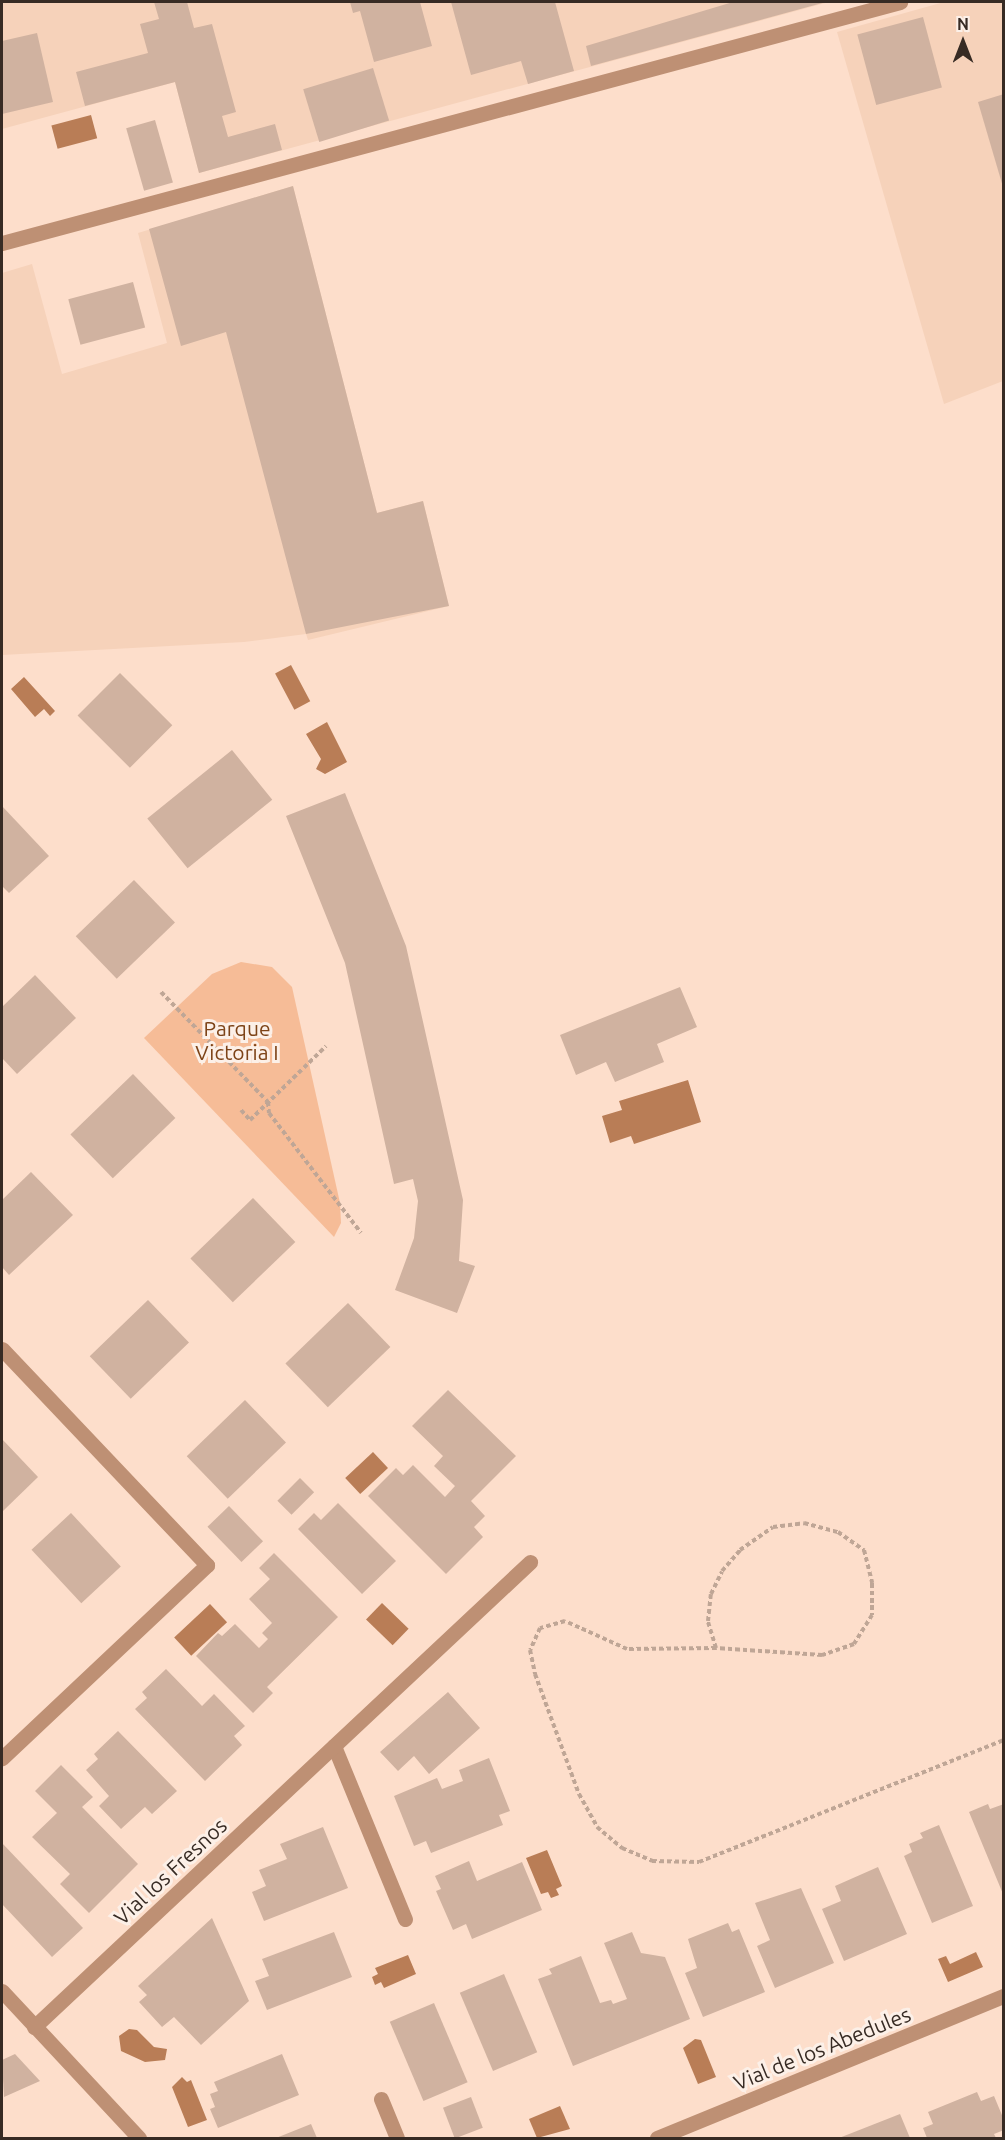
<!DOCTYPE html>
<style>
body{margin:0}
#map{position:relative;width:1005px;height:2140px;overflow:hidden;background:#fddecb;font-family:Ubuntu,sans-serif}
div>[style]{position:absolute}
.built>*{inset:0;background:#f6d2ba}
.green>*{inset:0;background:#f6bc97}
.water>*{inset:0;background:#b97d56;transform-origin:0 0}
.building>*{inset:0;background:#d0b2a0;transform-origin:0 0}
.path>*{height:4px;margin-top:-2px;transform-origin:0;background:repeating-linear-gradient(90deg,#bfa696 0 4.5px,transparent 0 7.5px)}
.minor>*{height:15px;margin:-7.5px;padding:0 7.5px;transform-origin:7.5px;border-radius:7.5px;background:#be9074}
span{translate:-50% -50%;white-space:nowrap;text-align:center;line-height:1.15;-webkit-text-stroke:6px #fcf0e8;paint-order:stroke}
.park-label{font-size:21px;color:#7d4317}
.street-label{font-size:21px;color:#372b24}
.frame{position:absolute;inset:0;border:3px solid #372b24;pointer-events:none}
.north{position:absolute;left:933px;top:12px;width:60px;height:60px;-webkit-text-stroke:4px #fcf0e8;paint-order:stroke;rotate:0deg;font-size:16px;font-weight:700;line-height:24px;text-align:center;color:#372b24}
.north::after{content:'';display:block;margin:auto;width:21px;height:27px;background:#372b24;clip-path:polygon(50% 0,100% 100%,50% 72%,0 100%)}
</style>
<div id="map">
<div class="built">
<div style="clip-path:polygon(2px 2px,829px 2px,199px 173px,175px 82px,2px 129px)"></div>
<div style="clip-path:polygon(944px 2px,1003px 2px,1003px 381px,944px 404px,837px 32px)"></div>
<div style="clip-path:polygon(293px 186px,377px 513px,423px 501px,449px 606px,308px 640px,306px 634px,244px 642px,2px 655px,2px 273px,32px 264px,62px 374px,167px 343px,138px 233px)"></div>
</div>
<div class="green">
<div style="clip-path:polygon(241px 962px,272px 967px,292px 987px,340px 1203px,341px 1223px,334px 1237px,144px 1038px,212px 974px)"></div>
</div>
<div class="water">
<div style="left:91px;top:115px;width:24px;height:41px;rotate:75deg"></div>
<div style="left:291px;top:665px;width:41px;height:18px;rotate:62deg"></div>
<div style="clip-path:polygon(24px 677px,55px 711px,50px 716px,44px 709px,35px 717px,11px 689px)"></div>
<div style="clip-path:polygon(327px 722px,347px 762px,325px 774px,316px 769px,321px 759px,306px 734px)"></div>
<div style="clip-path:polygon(688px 1080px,701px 1122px,634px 1144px,631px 1136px,610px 1143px,602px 1116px,622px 1110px,619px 1101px)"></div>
<div style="left:373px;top:1452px;width:22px;height:38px;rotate:47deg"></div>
<div style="left:382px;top:1603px;width:37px;height:23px;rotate:44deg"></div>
<div style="left:210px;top:1604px;width:25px;height:49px;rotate:47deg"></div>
<div style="clip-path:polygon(547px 1850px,562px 1886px,556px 1889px,559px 1895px,551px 1898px,548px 1892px,541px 1894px,526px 1858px)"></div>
<div style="clip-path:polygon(976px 1952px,983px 1967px,948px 1982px,938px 1959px,946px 1956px,950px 1964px)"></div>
<div style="clip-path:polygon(408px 1955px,416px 1974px,384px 1988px,381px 1982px,375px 1985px,372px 1977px,378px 1974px,375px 1968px)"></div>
<div style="clip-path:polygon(129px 2029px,137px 2030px,154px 2047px,167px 2049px,165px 2060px,145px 2062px,121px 2051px,119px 2036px)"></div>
<div style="clip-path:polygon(695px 2039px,701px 2040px,716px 2077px,698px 2084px,683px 2048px)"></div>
<div style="clip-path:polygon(182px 2077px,187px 2082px,191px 2080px,207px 2120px,188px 2127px,172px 2087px)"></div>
<div style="clip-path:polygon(560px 2106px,570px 2129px,537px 2138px,529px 2119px)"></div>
</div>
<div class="building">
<div style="clip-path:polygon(154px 2px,187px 2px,194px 28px,212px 24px,236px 112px,222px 116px,228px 137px,275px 124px,282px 150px,199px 173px,175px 82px,85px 106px,76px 72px,148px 53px,140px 24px,159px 19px)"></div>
<div style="clip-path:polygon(350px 2px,420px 2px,432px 46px,374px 62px,360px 11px,353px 13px)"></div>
<div style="clip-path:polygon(451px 2px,555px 2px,574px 71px,528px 84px,521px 61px,471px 75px)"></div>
<div style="clip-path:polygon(826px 2px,591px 66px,586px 46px,733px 2px)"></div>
<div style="left:923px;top:17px;width:73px;height:68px;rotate:75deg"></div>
<div style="clip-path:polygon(37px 33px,53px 102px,2px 114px,2px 41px)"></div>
<div style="left:373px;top:68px;width:55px;height:73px;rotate:73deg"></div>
<div style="clip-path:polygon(1004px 94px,1004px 187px,1003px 187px,978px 102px)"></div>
<div style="left:155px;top:120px;width:65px;height:30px;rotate:74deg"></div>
<div style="clip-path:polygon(293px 186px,377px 513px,423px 501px,449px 606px,306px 634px,226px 332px,181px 346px,149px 229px)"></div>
<div style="left:133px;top:282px;width:47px;height:67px;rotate:75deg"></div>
<div style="left:120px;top:673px;width:74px;height:60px;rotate:45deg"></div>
<div style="left:232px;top:750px;width:64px;height:109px;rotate:51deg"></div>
<div style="clip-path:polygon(345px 793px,406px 946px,463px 1200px,459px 1261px,475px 1266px,457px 1313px,395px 1290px,414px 1238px,418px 1201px,413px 1179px,394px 1184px,345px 963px,286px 816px)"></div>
<div style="clip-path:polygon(2px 806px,49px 856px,9px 893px,2px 886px)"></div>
<div style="left:134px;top:880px;width:59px;height:81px;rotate:46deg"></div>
<div style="clip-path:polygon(35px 975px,76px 1018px,17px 1074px,2px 1058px,2px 1007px)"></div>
<div style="clip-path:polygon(680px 987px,697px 1027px,657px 1044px,664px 1062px,615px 1082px,606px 1062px,576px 1075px,560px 1035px)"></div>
<div style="left:133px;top:1074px;width:61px;height:87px;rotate:46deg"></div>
<div style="clip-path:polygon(31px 1172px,73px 1215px,9px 1275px,2px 1267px,2px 1200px)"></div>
<div style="left:253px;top:1198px;width:61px;height:87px;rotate:46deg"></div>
<div style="left:148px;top:1300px;width:59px;height:81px;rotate:46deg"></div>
<div style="left:348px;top:1303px;width:61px;height:87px;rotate:46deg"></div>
<div style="clip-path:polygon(448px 1390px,516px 1456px,471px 1501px,485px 1516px,474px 1527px,483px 1537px,446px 1574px,368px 1496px,396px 1468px,403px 1475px,413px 1465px,445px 1497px,455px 1486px,434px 1466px,443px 1456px,412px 1426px)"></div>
<div style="left:245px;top:1400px;width:59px;height:81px;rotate:46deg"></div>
<div style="clip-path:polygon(2px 1439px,38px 1477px,2px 1512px)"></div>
<div style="left:300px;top:1478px;width:20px;height:32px;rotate:45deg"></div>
<div style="clip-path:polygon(338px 1503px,396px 1561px,362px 1594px,298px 1529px,314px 1513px,321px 1520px)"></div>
<div style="left:229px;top:1506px;width:49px;height:30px;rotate:46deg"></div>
<div style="left:71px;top:1513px;width:73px;height:54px;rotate:47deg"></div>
<div style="clip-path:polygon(274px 1553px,338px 1617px,267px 1687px,273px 1693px,253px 1713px,196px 1656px,218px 1633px,222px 1636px,235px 1624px,259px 1648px,268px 1639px,262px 1633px,272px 1623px,249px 1599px,270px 1579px,259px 1568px)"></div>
<div style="clip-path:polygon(166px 1669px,202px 1706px,214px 1694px,245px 1726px,234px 1736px,242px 1745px,205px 1781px,135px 1709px,147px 1698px,142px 1692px)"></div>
<div style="clip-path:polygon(448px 1692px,480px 1728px,429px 1774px,414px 1756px,398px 1771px,380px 1752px)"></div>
<div style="clip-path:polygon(118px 1731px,177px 1791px,152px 1814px,145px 1807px,121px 1829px,99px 1806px,109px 1796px,86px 1770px,98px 1759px,94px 1754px)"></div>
<div style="clip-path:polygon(489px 1758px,510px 1811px,499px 1815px,503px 1825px,431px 1853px,426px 1841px,414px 1846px,394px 1796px,437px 1778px,442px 1789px,463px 1781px,459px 1770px)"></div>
<div style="clip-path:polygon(61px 1765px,93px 1797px,82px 1807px,138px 1864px,89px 1913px,60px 1884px,70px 1874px,32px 1837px,57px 1813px,35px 1791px)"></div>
<div style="clip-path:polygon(988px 1804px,990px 1809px,1004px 1804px,1003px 1894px,969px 1812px)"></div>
<div style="clip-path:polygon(939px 1825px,973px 1906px,932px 1923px,904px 1856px,912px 1852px,909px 1844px,923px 1838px,920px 1833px)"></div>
<div style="clip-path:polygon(323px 1827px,348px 1888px,264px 1921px,252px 1892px,266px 1886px,259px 1870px,287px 1859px,280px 1844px)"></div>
<div style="clip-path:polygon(2px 1843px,83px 1928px,52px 1957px,2px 1904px)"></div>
<div style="clip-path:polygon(469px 1861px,477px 1881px,522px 1862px,542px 1910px,472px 1939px,466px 1924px,453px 1930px,436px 1891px,441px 1889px,435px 1876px)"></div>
<div style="clip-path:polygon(878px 1867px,907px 1934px,844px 1961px,822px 1909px,841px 1901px,835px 1886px)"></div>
<div style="clip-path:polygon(801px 1888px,834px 1963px,775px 1988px,757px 1946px,770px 1940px,755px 1903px)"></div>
<div style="clip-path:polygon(212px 1918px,249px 2001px,201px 2045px,174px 2017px,162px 2027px,139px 2002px,147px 1995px,138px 1986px)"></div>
<div style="clip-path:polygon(728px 1923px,732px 1932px,739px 1929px,765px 1992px,703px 2017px,685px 1973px,697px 1968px,688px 1939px)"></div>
<div style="clip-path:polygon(334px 1932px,352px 1977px,267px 2010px,255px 1981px,269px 1976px,262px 1959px)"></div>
<div style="clip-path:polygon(632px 1932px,641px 1953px,665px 1957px,690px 2019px,573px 2066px,538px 1979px,552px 1974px,549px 1969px,581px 1956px,600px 2003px,611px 2000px,613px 2004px,627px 1999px,604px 1943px)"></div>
<div style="left:504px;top:1974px;width:85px;height:48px;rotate:67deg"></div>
<div style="left:434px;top:2003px;width:86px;height:48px;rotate:67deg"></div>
<div style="clip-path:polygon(15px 2054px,40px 2081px,4px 2097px,2px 2060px)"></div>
<div style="clip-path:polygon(282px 2054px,299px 2095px,218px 2128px,210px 2109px,215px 2107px,210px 2094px,218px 2091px,214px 2082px)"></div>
<div style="clip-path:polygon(977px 2092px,981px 2101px,994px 2096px,1004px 2120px,1004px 2130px,994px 2134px,996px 2138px,927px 2138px,923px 2128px,933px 2124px,928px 2112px)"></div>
<div style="left:471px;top:2097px;width:33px;height:30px;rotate:69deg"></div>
<div style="clip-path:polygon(900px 2114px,910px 2138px,839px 2138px)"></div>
<div style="clip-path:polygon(311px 2124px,317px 2138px,276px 2138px)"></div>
</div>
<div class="path">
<div style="left:161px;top:992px;width:153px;rotate:45.8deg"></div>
<div style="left:268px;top:1102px;width:11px;rotate:85deg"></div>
<div style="left:269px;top:1113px;width:151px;rotate:52.5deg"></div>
<div style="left:241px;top:1110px;width:13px;rotate:48deg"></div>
<div style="left:250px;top:1120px;width:106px;rotate:-44.2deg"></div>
<div style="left:716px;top:1648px;width:28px;rotate:-107deg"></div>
<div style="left:708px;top:1621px;width:27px;rotate:-84deg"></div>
<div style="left:711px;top:1594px;width:25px;rotate:-64deg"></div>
<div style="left:722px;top:1571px;width:28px;rotate:-49deg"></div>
<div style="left:740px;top:1550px;width:40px;rotate:-34.9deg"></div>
<div style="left:773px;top:1527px;width:31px;rotate:-7deg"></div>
<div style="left:804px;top:1523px;width:35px;rotate:15deg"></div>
<div style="left:838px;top:1532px;width:32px;rotate:35deg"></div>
<div style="left:864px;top:1550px;width:34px;rotate:76deg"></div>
<div style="left:872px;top:1583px;width:32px;rotate:90deg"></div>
<div style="left:872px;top:1615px;width:34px;rotate:122deg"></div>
<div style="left:854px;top:1644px;width:34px;rotate:161deg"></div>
<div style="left:822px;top:1655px;width:106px;rotate:-176.2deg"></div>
<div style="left:716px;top:1648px;width:89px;rotate:179.4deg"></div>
<div style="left:627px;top:1649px;width:68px;rotate:-155.7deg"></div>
<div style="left:565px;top:1621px;width:26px;rotate:164deg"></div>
<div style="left:540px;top:1628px;width:24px;rotate:114deg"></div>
<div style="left:530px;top:1650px;width:25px;rotate:78deg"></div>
<div style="left:535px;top:1674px;width:128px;rotate:69.9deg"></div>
<div style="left:579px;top:1794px;width:38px;rotate:61deg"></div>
<div style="left:597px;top:1827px;width:33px;rotate:40deg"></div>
<div style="left:622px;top:1848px;width:33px;rotate:23deg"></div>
<div style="left:652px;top:1861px;width:47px;rotate:1.2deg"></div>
<div style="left:699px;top:1862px;width:328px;rotate:-21.8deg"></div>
</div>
<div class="minor">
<div style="left:2px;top:243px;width:930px;rotate:-15.02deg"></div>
<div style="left:2px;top:1349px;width:298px;rotate:46.5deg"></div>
<div style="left:207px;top:1565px;width:282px;rotate:136.7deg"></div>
<div style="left:334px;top:1746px;width:187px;rotate:67.7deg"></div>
<div style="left:2px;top:1991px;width:201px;rotate:47deg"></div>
<div style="left:34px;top:2027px;width:680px;rotate:-43.15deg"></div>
<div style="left:381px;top:2099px;width:42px;rotate:67.7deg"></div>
<div style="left:657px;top:2138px;width:375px;rotate:-22.3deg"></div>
</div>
<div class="park-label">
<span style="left:237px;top:1040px">Parque<br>Victoria I</span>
</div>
<div class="street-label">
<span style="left:170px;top:1871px;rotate:-43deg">Vial los Fresnos</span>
<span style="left:822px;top:2048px;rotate:-22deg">Vial de los Abedules</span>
</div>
<div class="frame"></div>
<div class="north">N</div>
</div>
